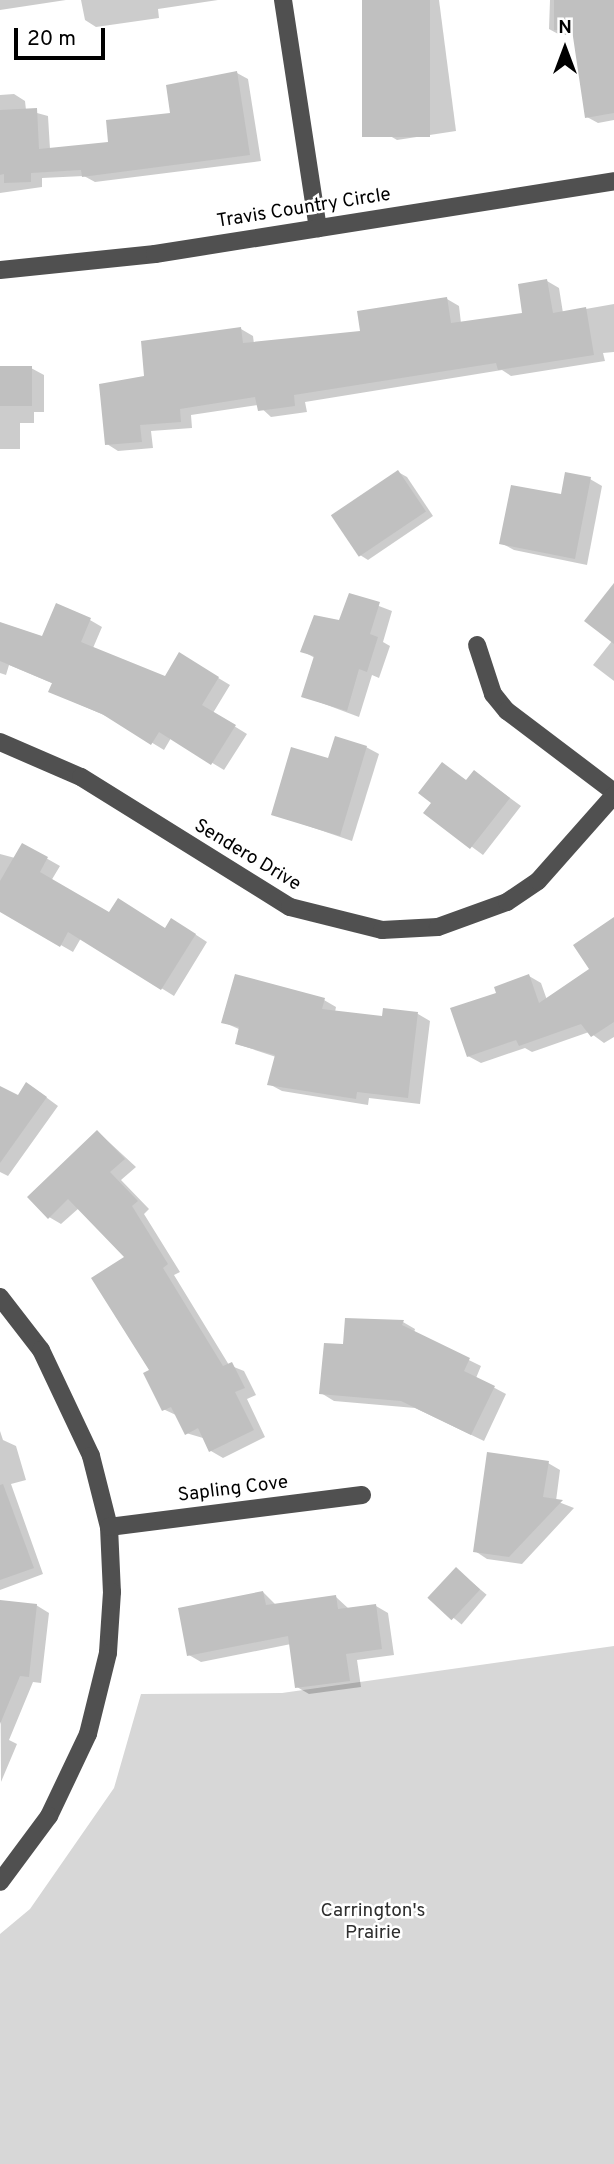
<!DOCTYPE html>
<style>
body{margin:0}
#map{position:relative;width:614px;height:2164px;overflow:hidden;background:#fff;font-family:Overpass,sans-serif}
div>[style]{position:absolute}
.green>*{inset:0;background:#d7d7d7}
.shadow>*{inset:0;background:#0003;transform-origin:0 0}
.building>*{inset:0;background:#c0c0c0;transform-origin:0 0}
.minor>*{height:18px;margin:-9px;padding:0 9px;transform-origin:9px;border-radius:9px;background:#505050}
span{translate:-50% -50%;white-space:nowrap;text-align:center;line-height:1.15;-webkit-text-stroke:5px #fff;paint-order:stroke}
.street-label{font-size:19px;color:#000}
.park-label{font-size:19px;color:#2e2e2e}
.north{position:absolute;left:530px;top:14px;width:70px;height:70px;-webkit-text-stroke:5px #fff;paint-order:stroke;rotate:0deg;font-size:19px;font-weight:700;line-height:28px;text-align:center;color:#000}
.north::after{content:'';display:block;margin:auto;width:24px;height:32px;background:#000;clip-path:polygon(50% 0,100% 100%,50% 72%,0 100%)}
.scale{position:absolute;left:14px;top:28px;width:91px;height:32px;box-sizing:border-box;border:4px solid #000;border-top:0;padding-left:9px;font-size:21px;line-height:24px;white-space:nowrap;color:#000;-webkit-text-stroke:5px #fff;paint-order:stroke}
</style>
<div id="map">
<div class="green">
<div style="clip-path:polygon(614px 1646px,614px 2164px,0 2164px,0 1934px,30px 1909px,114px 1788px,141px 1694px,282px 1693px)"></div>
</div>
<div class="shadow">
<div style="clip-path:polygon(0 0,66px 0,0 10px)"></div>
<div style="clip-path:polygon(81px 0,218px 0,158px 9px,159px 18px,96px 27px,85px 20px)"></div>
<div style="clip-path:polygon(362px 0,439px 0,456px 131px,397px 140px,385px 133px)"></div>
<div style="clip-path:polygon(550px 0,614px 0,614px 120px,598px 123px,587px 117px,574px 35px,560px 35px,549px 29px)"></div>
<div style="clip-path:polygon(237px 73px,248px 79px,261px 161px,95px 182px,84px 176px,42px 178px,42px 187px,0 193px,0 95px,14px 94px,25px 101px,26px 110px,48px 116px,50px 149px,110px 143px,172px 115px)"></div>
<div style="clip-path:polygon(547px 281px,559px 288px,563px 313px,614px 304px,614px 352px,603px 353px,605px 361px,511px 376px,502px 370px,305px 402px,307px 412px,271px 417px,258px 405px,191px 415px,192px 428px,151px 431px,153px 448px,118px 451px,107px 444px,146px 378px,241px 329px,253px 336px,254px 344px,362px 333px,447px 299px,459px 306px,461px 323px,524px 314px)"></div>
<div style="clip-path:polygon(0 368px,31px 368px,44px 375px,44px 412px,34px 412px,34px 423px,20px 423px,20px 449px,0 449px)"></div>
<div style="clip-path:polygon(398px 472px,407px 477px,433px 516px,368px 560px,360px 555px)"></div>
<div style="clip-path:polygon(590px 479px,602px 486px,587px 565px,514px 550px,501px 543px)"></div>
<div style="clip-path:polygon(350px 595px,392px 611px,383px 642px,390px 646px,379px 678px,372px 675px,359px 717px,303px 696px,315px 658px,302px 651px,340px 622px)"></div>
<div style="clip-path:polygon(614px 597px,614px 681px,593px 665px,612px 641px)"></div>
<div style="clip-path:polygon(90px 620px,102px 627px,93px 648px,165px 679px,180px 655px,230px 685px,213px 713px,247px 734px,224px 770px,171px 738px,164px 750px,113px 719px,51px 692px,54px 684px,9px 665px,6px 675px,0 673px,0 624px,43px 638px)"></div>
<div style="clip-path:polygon(366px 747px,379px 754px,352px 841px,273px 814px,329px 760px)"></div>
<div style="clip-path:polygon(442px 764px,467px 781px,474px 772px,521px 806px,483px 855px,426px 813px,434px 802px)"></div>
<div style="clip-path:polygon(23px 845px,60px 866px,51px 881px,109px 914px,166px 930px,184px 927px,207px 942px,174px 996px,81px 938px,73px 952px,0 910px,0 854px,15px 858px)"></div>
<div style="clip-path:polygon(614px 925px,614px 1037px,604px 1043px,589px 1032px,532px 1052px,525px 1048px,481px 1063px,468px 1056px,498px 994px,529px 976px,541px 983px,547px 1000px,592px 970px)"></div>
<div style="clip-path:polygon(324px 1000px,336px 1007px,335px 1012px,383px 1018px,418px 1014px,430px 1021px,420px 1104px,369px 1098px,368px 1105px,282px 1091px,269px 1084px,276px 1057px,237px 1044px,241px 1030px,223px 1022px)"></div>
<div style="clip-path:polygon(0 1087px,18px 1097px,39px 1092px,58px 1106px,8px 1176px,0 1172px)"></div>
<div style="clip-path:polygon(98px 1132px,136px 1167px,121px 1180px,149px 1209px,144px 1214px,180px 1272px,174px 1275px,229px 1365px,244px 1371px,256px 1395px,247px 1399px,265px 1437px,223px 1458px,211px 1451px,203px 1438px,186px 1433px,178px 1416px,163px 1409px,127px 1257px,79px 1208px,61px 1224px,49px 1217px)"></div>
<div style="clip-path:polygon(403px 1322px,415px 1329px,414px 1333px,481px 1366px,476px 1378px,506px 1394px,484px 1441px,415px 1408px,334px 1401px,321px 1393px,344px 1346px)"></div>
<div style="clip-path:polygon(0 1431px,3px 1440px,16px 1446px,26px 1480px,11px 1484px,43px 1574px,0 1590px)"></div>
<div style="clip-path:polygon(548px 1463px,560px 1470px,556px 1501px,574px 1508px,522px 1564px,487px 1559px,475px 1551px)"></div>
<div style="left:456px;top:1569px;width:40px;height:39px;rotate:40deg"></div>
<div style="clip-path:polygon(263px 1592px,276px 1605px,336px 1597px,349px 1609px,376px 1606px,388px 1613px,394px 1655px,357px 1660px,361px 1687px,309px 1694px,297px 1687px,291px 1644px,201px 1662px,189px 1655px)"></div>
<div style="clip-path:polygon(0 1601px,36px 1605px,49px 1613px,41px 1683px,33px 1682px,9px 1740px,17px 1744px,1px 1782px)"></div>
</div>
<div class="building">
<div style="left:362px;top:0;width:68px;height:137px"></div>
<div style="clip-path:polygon(554px 0,614px 0,614px 113px,585px 118px,572px 30px,554px 30px)"></div>
<div style="clip-path:polygon(237px 71px,250px 155px,82px 177px,81px 170px,31px 173px,31px 182px,4px 183px,4px 174px,0 175px,0 110px,37px 108px,39px 149px,108px 142px,106px 120px,170px 113px,166px 85px)"></div>
<div style="clip-path:polygon(547px 279px,553px 313px,586px 307px,594px 355px,498px 370px,496px 363px,294px 395px,295px 406px,258px 411px,255px 397px,180px 409px,181px 422px,140px 425px,142px 442px,105px 445px,99px 384px,144px 376px,141px 341px,241px 327px,243px 343px,360px 331px,357px 311px,447px 297px,451px 323px,522px 313px,518px 284px)"></div>
<div style="left:0;top:366px;width:32px;height:40px"></div>
<div style="left:398px;top:470px;width:50px;height:81px;rotate:56deg"></div>
<div style="clip-path:polygon(565px 472px,591px 477px,575px 559px,499px 544px,511px 485px,561px 494px)"></div>
<div style="clip-path:polygon(614px 583px,614px 644px,584px 621px)"></div>
<div style="clip-path:polygon(349px 593px,380px 602px,370px 634px,378px 637px,367px 672px,359px 669px,347px 711px,301px 697px,314px 656px,300px 652px,314px 615px,339px 620px)"></div>
<div style="clip-path:polygon(56px 603px,91px 618px,81px 642px,165px 676px,179px 652px,219px 677px,202px 705px,236px 725px,211px 765px,159px 732px,151px 745px,102px 714px,48px 692px,52px 683px,0 661px,0 622px,42px 636px)"></div>
<div style="clip-path:polygon(335px 736px,367px 746px,340px 836px,271px 815px,291px 747px,328px 758px)"></div>
<div style="clip-path:polygon(442px 762px,466px 780px,474px 770px,510px 798px,470px 849px,423px 813px,431px 803px,418px 793px)"></div>
<div style="clip-path:polygon(22px 843px,48px 857px,40px 872px,109px 912px,118px 898px,165px 928px,171px 918px,196px 934px,161px 990px,68px 932px,60px 947px,0 912px,0 881px)"></div>
<div style="clip-path:polygon(614px 917px,614px 1022px,591px 1037px,581px 1024px,519px 1046px,516px 1040px,467px 1057px,450px 1008px,496px 993px,494px 987px,529px 974px,539px 1003px,589px 969px,573px 945px)"></div>
<div style="clip-path:polygon(235px 974px,325px 998px,322px 1009px,382px 1016px,383px 1008px,418px 1012px,408px 1098px,357px 1092px,356px 1099px,267px 1085px,275px 1055px,235px 1044px,239px 1027px,221px 1023px)"></div>
<div style="clip-path:polygon(26px 1082px,47px 1097px,0 1163px,0 1086px,18px 1095px)"></div>
<div style="clip-path:polygon(97px 1130px,125px 1159px,110px 1172px,138px 1201px,132px 1206px,168px 1264px,163px 1268px,223px 1366px,232px 1362px,245px 1388px,235px 1392px,254px 1430px,209px 1452px,198px 1428px,185px 1435px,171px 1407px,162px 1411px,143px 1373px,149px 1370px,91px 1278px,124px 1257px,68px 1199px,48px 1219px,27px 1197px)"></div>
<div style="clip-path:polygon(345px 1318px,404px 1320px,402px 1325px,470px 1358px,464px 1371px,495px 1386px,471px 1435px,401px 1401px,319px 1394px,324px 1343px,343px 1344px)"></div>
<div style="clip-path:polygon(487px 1452px,549px 1461px,543px 1497px,563px 1500px,509px 1557px,473px 1552px)"></div>
<div style="clip-path:polygon(3px 1484px,34px 1568px,0 1580px,0 1485px)"></div>
<div style="left:456px;top:1567px;width:33px;height:42px;rotate:43deg"></div>
<div style="clip-path:polygon(263px 1591px,266px 1605px,336px 1595px,338px 1609px,376px 1604px,382px 1649px,346px 1654px,350px 1681px,295px 1688px,288px 1636px,187px 1656px,178px 1608px)"></div>
<div style="clip-path:polygon(0 1600px,37px 1604px,29px 1677px,20px 1676px,0 1724px)"></div>
</div>
<div class="minor">
<div style="left:283px;top:0;width:231px;rotate:81.3deg"></div>
<div style="left:0;top:270px;width:156px;rotate:-5.9deg"></div>
<div style="left:155px;top:254px;width:465px;rotate:-9deg"></div>
<div style="left:477px;top:645px;width:52px;rotate:71.9deg"></div>
<div style="left:493px;top:694px;width:22px;rotate:51deg"></div>
<div style="left:507px;top:711px;width:134px;rotate:37.1deg"></div>
<div style="left:0;top:742px;width:88px;rotate:23.4deg"></div>
<div style="left:81px;top:777px;width:246px;rotate:31.9deg"></div>
<div style="left:290px;top:907px;width:95px;rotate:14deg"></div>
<div style="left:382px;top:930px;width:56px;rotate:-3.1deg"></div>
<div style="left:438px;top:927px;width:73px;rotate:-19.9deg"></div>
<div style="left:507px;top:902px;width:37px;rotate:-34deg"></div>
<div style="left:538px;top:881px;width:115px;rotate:-48.5deg"></div>
<div style="left:0;top:1297px;width:67px;rotate:52.3deg"></div>
<div style="left:41px;top:1350px;width:117px;rotate:64.7deg"></div>
<div style="left:91px;top:1456px;width:73px;rotate:75.8deg"></div>
<div style="left:109px;top:1527px;width:65px;rotate:87.4deg"></div>
<div style="left:112px;top:1592px;width:61px;rotate:93.8deg"></div>
<div style="left:108px;top:1653px;width:83px;rotate:103.9deg"></div>
<div style="left:88px;top:1734px;width:91px;rotate:115.4deg"></div>
<div style="left:49px;top:1816px;width:82px;rotate:126.6deg"></div>
<div style="left:109px;top:1527px;width:255px;rotate:-7.2deg"></div>
</div>
<div class="street-label">
<span style="left:304px;top:209px;rotate:-9deg">Travis Country Circle</span>
<span style="left:247px;top:856px;rotate:31deg">Sendero Drive</span>
<span style="left:233px;top:1490px;rotate:-7deg">Sapling Cove</span>
</div>
<div class="park-label">
<span style="left:373px;top:1923px">Carrington's<br>Prairie</span>
</div>
<div class="north">N</div>
<div class="scale">20 m</div>
</div>
